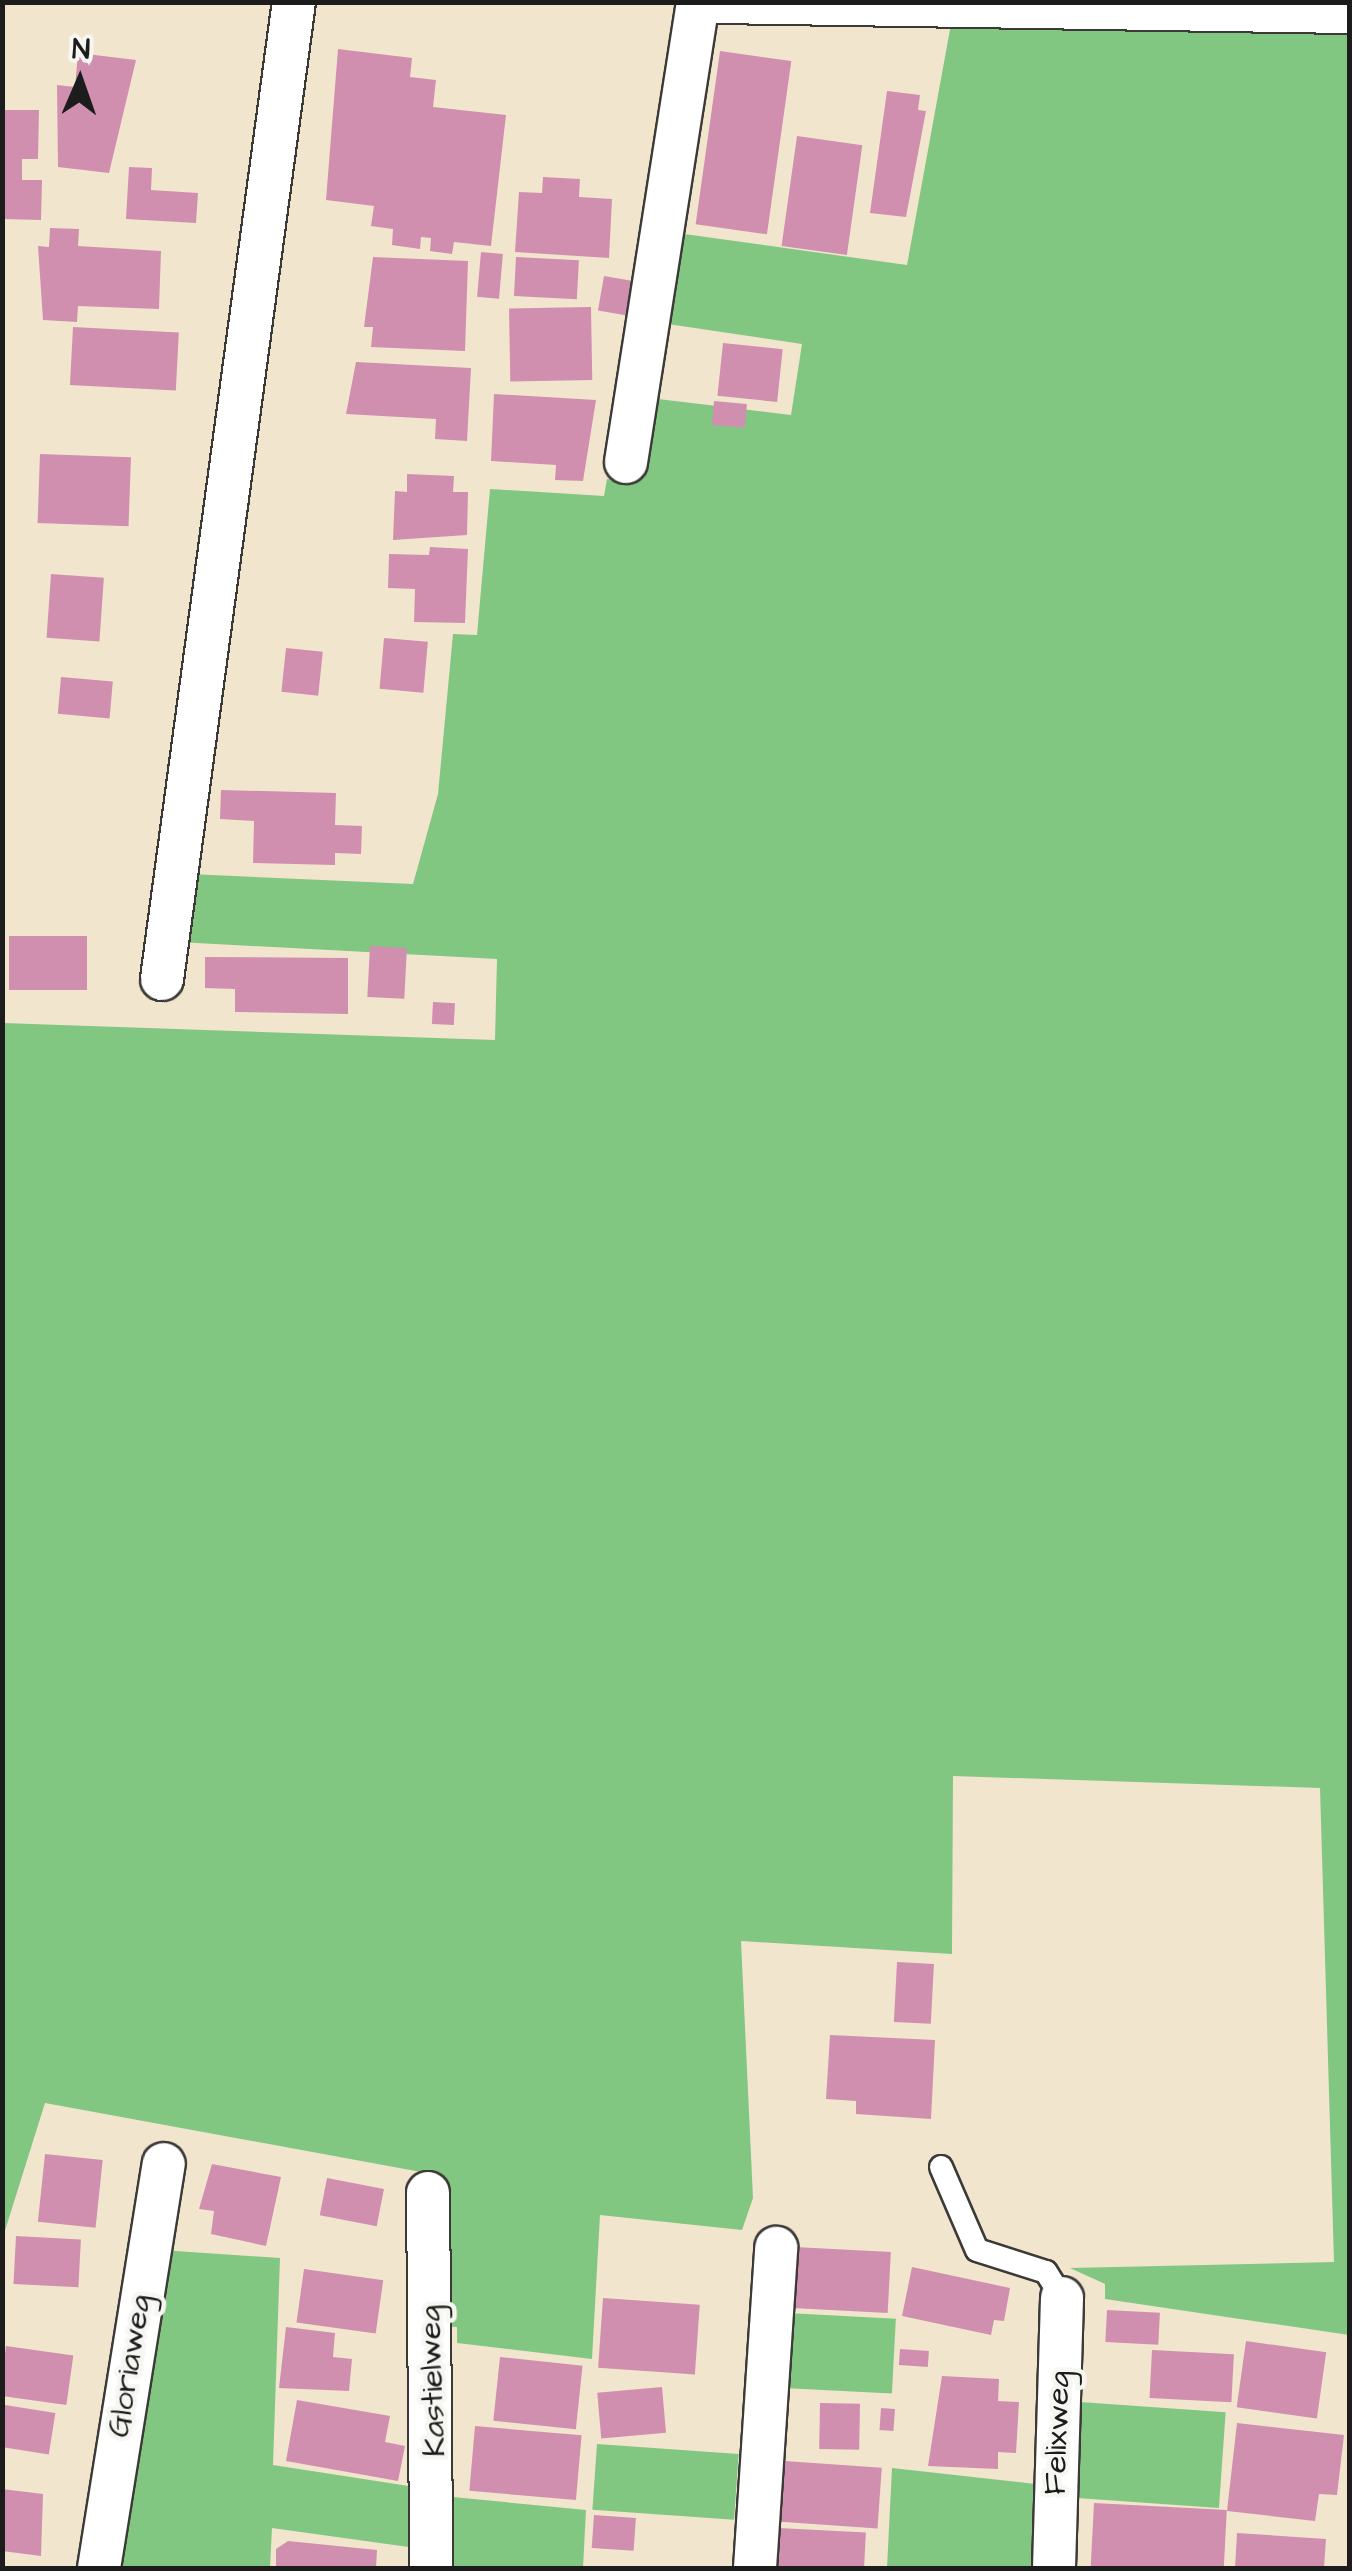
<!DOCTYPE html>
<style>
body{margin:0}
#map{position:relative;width:1352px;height:2571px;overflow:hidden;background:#f2e5ce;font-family:"Architects Daughter",sans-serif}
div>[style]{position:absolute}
.green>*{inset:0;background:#82c781;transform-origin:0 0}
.building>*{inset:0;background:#d18fb0;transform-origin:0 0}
.roads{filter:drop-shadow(2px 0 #3c3a37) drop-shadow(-2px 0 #3c3a37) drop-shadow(0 2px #3c3a37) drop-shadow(0 -2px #3c3a37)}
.service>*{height:22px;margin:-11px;padding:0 11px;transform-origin:11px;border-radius:11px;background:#fff}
.minor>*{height:42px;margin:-21px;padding:0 21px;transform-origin:21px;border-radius:21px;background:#fff}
span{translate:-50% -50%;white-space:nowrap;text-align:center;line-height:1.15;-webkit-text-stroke:9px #f6f6f2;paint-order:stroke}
.street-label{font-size:32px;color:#1c1c1c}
.frame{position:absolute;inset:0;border:5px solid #1c1c1c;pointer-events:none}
.north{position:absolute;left:30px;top:30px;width:100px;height:100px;-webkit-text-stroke:8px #f6f6f2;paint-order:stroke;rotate:2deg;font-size:28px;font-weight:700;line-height:40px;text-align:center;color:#1c1c1c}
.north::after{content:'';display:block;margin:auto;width:35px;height:45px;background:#1c1c1c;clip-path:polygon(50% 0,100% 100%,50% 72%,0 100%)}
</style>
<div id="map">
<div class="green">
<div style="clip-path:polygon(951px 24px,1349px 31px,1349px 2335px,1105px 2299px,1105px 2284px,1070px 2268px,1334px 2262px,1320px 1788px,953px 1776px,952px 1954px,741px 1941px,753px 2198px,742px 2230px,600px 2215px,592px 2359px,457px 2343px,457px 2327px,436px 2326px,421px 2282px,421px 2172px,45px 2103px,3px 2237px,3px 1023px,495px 1040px,497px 959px,178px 942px,189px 874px,413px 884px,438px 794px,453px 634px,477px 635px,490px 489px,604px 496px,607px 479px,635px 481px,650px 398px,791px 415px,802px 344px,661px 323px,677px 233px,907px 265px)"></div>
<div style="clip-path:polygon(161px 2250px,280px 2258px,273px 2465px,428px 2489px,423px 2549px,272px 2528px,270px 2568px,108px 2568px)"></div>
<div style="left:787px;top:2313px;width:109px;height:75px;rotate:3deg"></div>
<div style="left:1080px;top:2402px;width:146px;height:96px;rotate:4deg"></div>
<div style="left:597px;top:2444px;width:142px;height:66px;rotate:4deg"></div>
<div style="clip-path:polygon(892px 2468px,1044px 2485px,1040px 2568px,887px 2568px)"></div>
<div style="clip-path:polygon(453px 2497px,586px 2510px,583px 2568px,449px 2568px)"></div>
</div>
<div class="building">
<div style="clip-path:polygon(338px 49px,412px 58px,410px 77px,436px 80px,433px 107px,506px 115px,491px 246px,454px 242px,452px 254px,430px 251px,431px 238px,421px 237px,420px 249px,392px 245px,393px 229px,371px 226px,374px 206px,326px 200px)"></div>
<div style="left:720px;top:51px;width:72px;height:175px;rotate:8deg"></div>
<div style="clip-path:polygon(78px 53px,136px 60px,109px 173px,58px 167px,57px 85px,75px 87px)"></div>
<div style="clip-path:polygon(887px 91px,920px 95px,918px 110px,926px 111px,906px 217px,870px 213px)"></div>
<div style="clip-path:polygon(2px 110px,39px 110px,38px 159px,22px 159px,22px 180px,42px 180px,41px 220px,2px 219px)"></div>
<div style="left:797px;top:136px;width:66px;height:111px;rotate:8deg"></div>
<div style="clip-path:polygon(129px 167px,152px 168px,151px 190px,198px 193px,196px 223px,126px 219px)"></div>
<div style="clip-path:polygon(543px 177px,580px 179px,579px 197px,612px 199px,609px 258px,515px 252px,519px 192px,542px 193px)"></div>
<div style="clip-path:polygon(50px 228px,79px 229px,78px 246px,161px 251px,159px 309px,78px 306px,77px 322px,43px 320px,38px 246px,49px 247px)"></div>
<div style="left:481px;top:252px;width:22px;height:45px;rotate:5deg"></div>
<div style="clip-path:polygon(373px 257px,468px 261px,465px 351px,371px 347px,373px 327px,364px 327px)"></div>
<div style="left:516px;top:257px;width:63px;height:39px;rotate:3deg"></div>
<div style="left:604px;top:276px;width:28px;height:35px;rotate:10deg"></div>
<div style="left:591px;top:307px;width:73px;height:82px;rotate:89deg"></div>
<div style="left:73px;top:327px;width:106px;height:58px;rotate:3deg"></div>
<div style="left:723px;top:343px;width:60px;height:53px;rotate:6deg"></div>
<div style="clip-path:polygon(356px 362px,471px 368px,467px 441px,435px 439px,436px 419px,346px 414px)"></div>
<div style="clip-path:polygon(494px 394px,596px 400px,583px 481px,555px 480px,556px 465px,491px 461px)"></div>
<div style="left:714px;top:401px;width:33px;height:24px;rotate:5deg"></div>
<div style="left:40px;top:454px;width:91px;height:69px;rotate:2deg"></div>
<div style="clip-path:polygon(407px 474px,454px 476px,453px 492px,468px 492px,467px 535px,393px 540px,395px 491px,407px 492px)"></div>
<div style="clip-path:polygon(430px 547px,468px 549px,465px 623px,414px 622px,415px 589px,388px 588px,389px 554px,429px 555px)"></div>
<div style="left:51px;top:574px;width:53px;height:64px;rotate:4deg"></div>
<div style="left:384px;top:638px;width:44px;height:51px;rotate:5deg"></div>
<div style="left:286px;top:648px;width:37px;height:44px;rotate:6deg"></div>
<div style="left:61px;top:677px;width:52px;height:37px;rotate:5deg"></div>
<div style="clip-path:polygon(221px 790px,336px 793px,335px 825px,362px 826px,361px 854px,335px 853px,335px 865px,253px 863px,254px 821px,220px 819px)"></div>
<div style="left:9px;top:936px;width:78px;height:54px"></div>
<div style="left:370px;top:946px;width:37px;height:51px;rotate:3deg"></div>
<div style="clip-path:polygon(205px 957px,348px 958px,348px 1014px,235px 1012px,235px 989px,205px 988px)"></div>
<div style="left:433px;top:1002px;width:22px;height:22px;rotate:3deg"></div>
<div style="left:897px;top:1962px;width:37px;height:60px;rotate:3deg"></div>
<div style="clip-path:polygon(830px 2035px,935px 2040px,931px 2119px,856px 2114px,856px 2101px,826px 2099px)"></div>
<div style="left:45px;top:2154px;width:58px;height:68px;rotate:6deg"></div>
<div style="clip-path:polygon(212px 2164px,281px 2177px,266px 2246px,211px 2234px,214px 2211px,199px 2209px)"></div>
<div style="left:327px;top:2178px;width:58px;height:38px;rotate:11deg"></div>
<div style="left:16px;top:2236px;width:65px;height:48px;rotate:3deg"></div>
<div style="left:795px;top:2247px;width:96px;height:61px;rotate:3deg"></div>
<div style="clip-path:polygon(912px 2267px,1010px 2288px,1004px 2321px,994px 2320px,991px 2335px,902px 2316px)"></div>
<div style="left:304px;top:2269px;width:80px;height:54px;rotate:8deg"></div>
<div style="left:603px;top:2298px;width:97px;height:70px;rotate:4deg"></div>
<div style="left:1107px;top:2310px;width:53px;height:32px;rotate:3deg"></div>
<div style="clip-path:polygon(286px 2327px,335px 2333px,333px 2357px,352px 2359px,349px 2391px,279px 2388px)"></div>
<div style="left:1246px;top:2341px;width:81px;height:67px;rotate:8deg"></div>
<div style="left:6px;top:2346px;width:68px;height:50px;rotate:8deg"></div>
<div style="left:900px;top:2349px;width:29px;height:16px;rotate:4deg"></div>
<div style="left:1152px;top:2350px;width:82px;height:48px;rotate:3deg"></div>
<div style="left:500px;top:2357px;width:83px;height:64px;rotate:6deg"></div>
<div style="clip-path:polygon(942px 2376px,999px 2379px,998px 2401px,1019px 2402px,1016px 2453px,998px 2452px,998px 2469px,928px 2466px)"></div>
<div style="left:662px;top:2387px;width:46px;height:65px;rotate:85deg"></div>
<div style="clip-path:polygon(297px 2400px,390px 2416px,385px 2442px,405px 2446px,398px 2481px,286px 2461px)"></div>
<div style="left:820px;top:2403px;width:40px;height:46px;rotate:1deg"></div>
<div style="left:5px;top:2405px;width:51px;height:42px;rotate:9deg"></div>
<div style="left:881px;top:2408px;width:14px;height:22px;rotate:4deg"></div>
<div style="clip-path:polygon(1237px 2423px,1344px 2435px,1337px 2495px,1319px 2494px,1315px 2521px,1227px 2511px)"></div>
<div style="left:475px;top:2426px;width:107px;height:65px;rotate:5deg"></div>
<div style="left:785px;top:2461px;width:97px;height:61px;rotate:4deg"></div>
<div style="clip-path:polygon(2px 2489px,43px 2494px,41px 2556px,2px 2551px)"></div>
<div style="left:1094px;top:2503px;width:133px;height:65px;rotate:3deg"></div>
<div style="left:594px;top:2515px;width:42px;height:33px;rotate:4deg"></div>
<div style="left:779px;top:2528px;width:87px;height:40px;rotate:3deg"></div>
<div style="clip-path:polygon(1237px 2533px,1326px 2539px,1324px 2568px,1235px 2568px)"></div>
<div style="clip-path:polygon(288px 2541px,377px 2550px,376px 2568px,276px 2568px,276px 2549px)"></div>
</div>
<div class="roads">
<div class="service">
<div style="left:941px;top:2167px;width:90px;rotate:66.6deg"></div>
<div style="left:977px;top:2250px;width:72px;rotate:17.7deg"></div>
<div style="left:1046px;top:2272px;width:31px;rotate:58deg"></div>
</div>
<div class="minor">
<div style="left:717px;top:2px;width:633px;rotate:0.91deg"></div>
<div style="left:626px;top:462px;width:466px;rotate:-81.1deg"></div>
<div style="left:162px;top:979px;width:986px;rotate:-82.31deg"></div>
<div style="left:428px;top:2193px;width:375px;rotate:89.5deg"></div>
<div style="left:99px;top:2568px;width:409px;rotate:-80.9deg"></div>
<div style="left:755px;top:2568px;width:321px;rotate:-86.2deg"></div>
<div style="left:1054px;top:2568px;width:270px;rotate:-88.3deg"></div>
</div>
</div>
<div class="street-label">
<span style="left:130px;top:2366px;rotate:-81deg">Gloriaweg</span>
<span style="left:433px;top:2381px;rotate:-92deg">Kastielweg</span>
<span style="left:1058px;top:2433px;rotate:-88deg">Felixweg</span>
</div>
<div class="frame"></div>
<div class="north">N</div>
</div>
